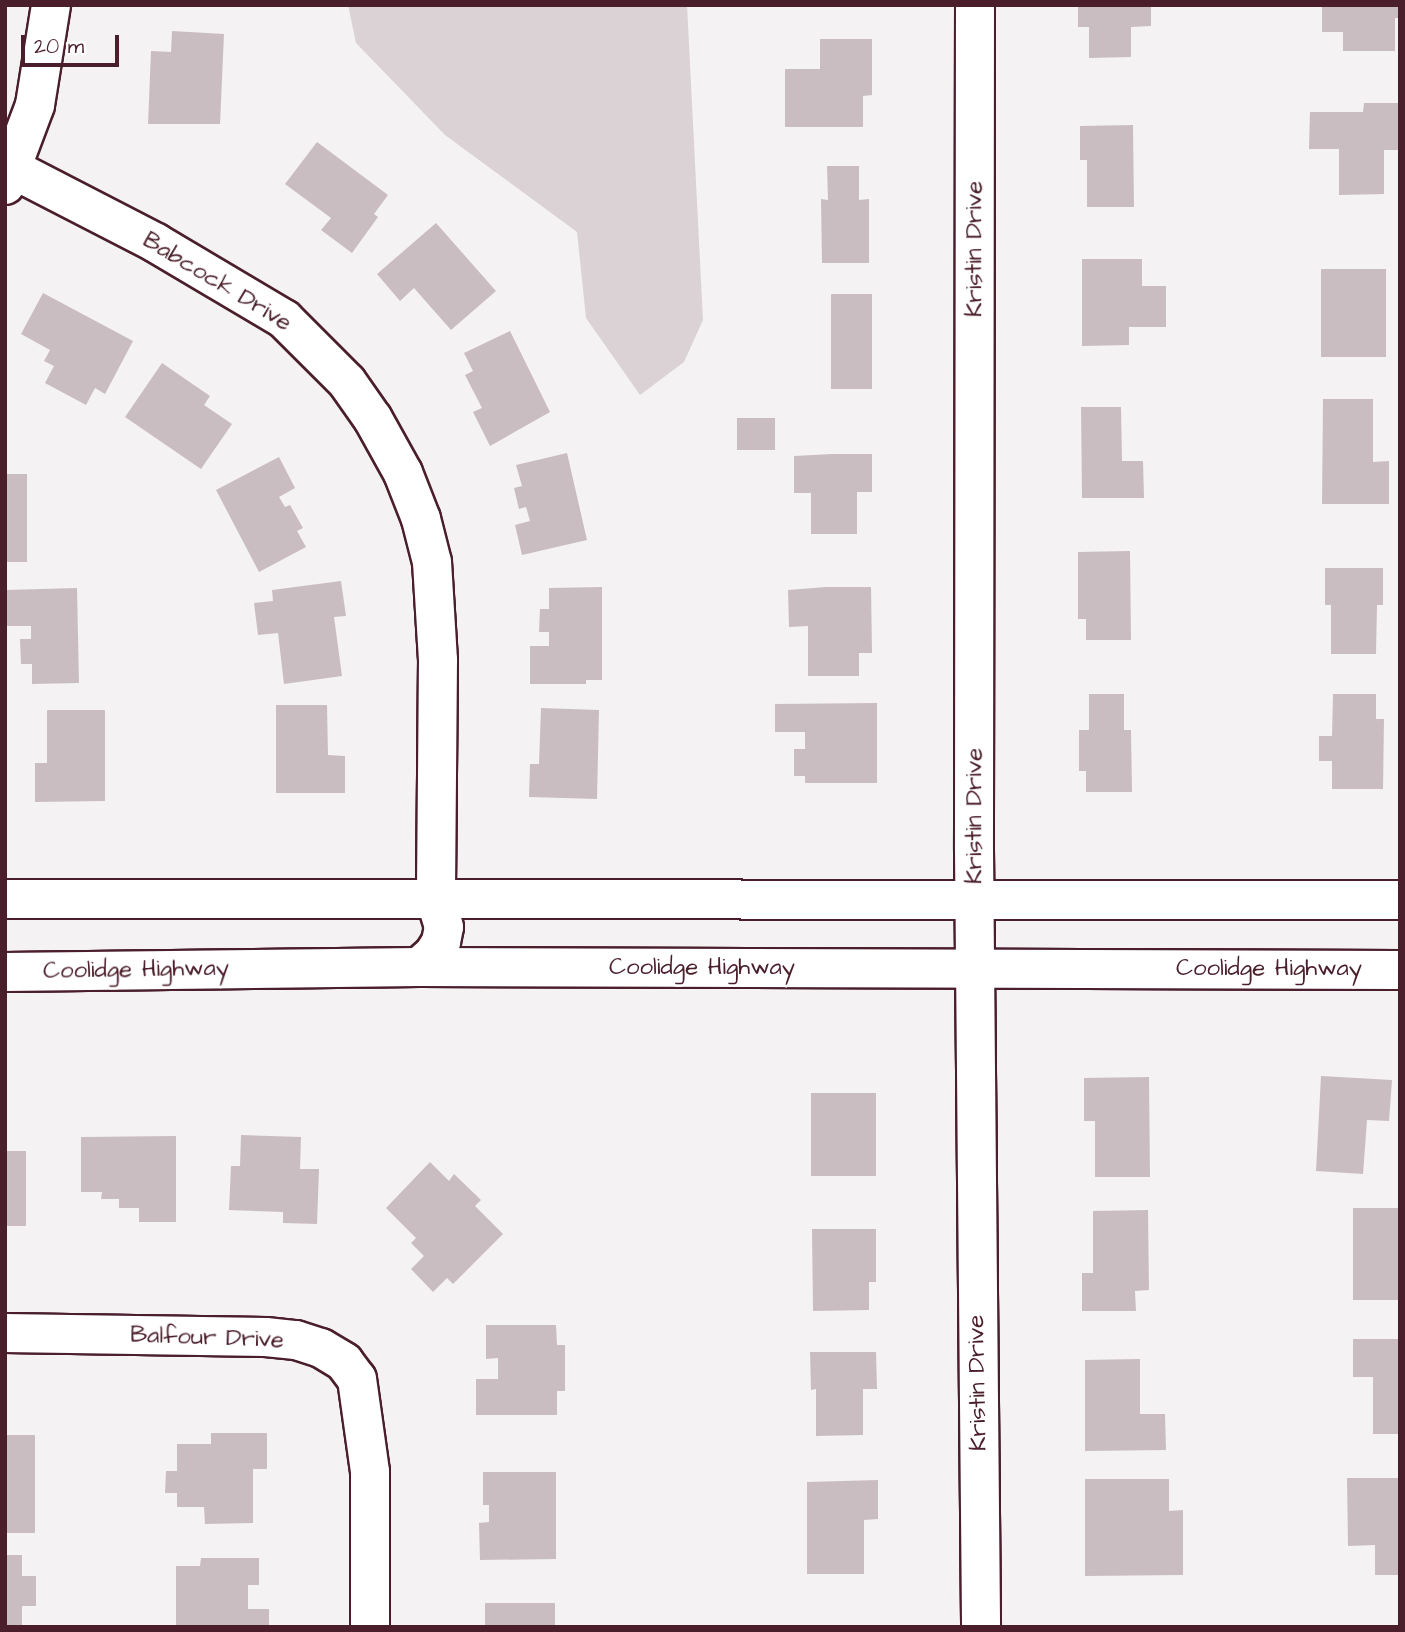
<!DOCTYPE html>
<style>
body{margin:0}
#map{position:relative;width:1405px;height:1632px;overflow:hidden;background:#f4f2f2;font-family:"Architects Daughter",sans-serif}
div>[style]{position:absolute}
.green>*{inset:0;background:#dbd2d5}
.building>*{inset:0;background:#cabdc1;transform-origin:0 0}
.roads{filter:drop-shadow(2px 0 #4a1f2b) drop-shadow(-2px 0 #4a1f2b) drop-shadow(0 2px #4a1f2b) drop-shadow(0 -2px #4a1f2b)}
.minor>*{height:38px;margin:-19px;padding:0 19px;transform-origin:19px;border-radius:19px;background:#fff}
.secondary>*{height:38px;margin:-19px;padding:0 19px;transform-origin:19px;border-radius:19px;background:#fff}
span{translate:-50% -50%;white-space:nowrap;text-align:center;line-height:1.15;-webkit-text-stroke:5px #fff;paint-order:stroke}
.street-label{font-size:24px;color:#4a1f2b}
.frame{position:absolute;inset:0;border:7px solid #4a1f2b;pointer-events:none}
.scale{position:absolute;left:21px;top:35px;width:98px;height:32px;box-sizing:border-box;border:4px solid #4a1f2b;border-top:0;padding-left:9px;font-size:21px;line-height:24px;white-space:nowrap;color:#4a1f2b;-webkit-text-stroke:5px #fff;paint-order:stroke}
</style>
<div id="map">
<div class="green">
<div style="clip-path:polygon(348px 5px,687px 5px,703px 320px,684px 362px,640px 395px,586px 318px,577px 232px,445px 135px,356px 43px)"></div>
</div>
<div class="building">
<div style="clip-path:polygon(1078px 5px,1151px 5px,1151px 26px,1131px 27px,1131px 57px,1089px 58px,1089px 27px,1078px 27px)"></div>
<div style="clip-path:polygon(1322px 5px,1400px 5px,1400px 18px,1395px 18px,1395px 51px,1343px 51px,1343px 32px,1322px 32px)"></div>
<div style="clip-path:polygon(172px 31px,224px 34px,220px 124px,148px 124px,151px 51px,171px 52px)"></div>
<div style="clip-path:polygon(820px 39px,872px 39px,872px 95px,863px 96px,863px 127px,785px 127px,785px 69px,820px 69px)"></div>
<div style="clip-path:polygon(1364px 103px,1399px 103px,1399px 150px,1384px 150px,1384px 194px,1339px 195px,1339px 149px,1309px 149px,1310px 112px,1363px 112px)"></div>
<div style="clip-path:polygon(1133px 125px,1134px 207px,1087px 207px,1087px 160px,1080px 160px,1080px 126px)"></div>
<div style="clip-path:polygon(317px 142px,388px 195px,374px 214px,378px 217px,352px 253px,321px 230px,331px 218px,285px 184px)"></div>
<div style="clip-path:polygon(827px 166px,859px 166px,859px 200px,869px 199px,869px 263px,822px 263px,821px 199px,828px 200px)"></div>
<div style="clip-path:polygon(436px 223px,496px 291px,451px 330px,414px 288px,400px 301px,377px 274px)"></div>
<div style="clip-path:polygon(1082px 259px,1142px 259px,1142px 286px,1166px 286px,1166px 327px,1129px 327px,1129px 345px,1082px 346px)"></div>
<div style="left:1321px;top:269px;width:65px;height:88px"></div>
<div style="clip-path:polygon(43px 293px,133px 341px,105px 394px,95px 388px,86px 405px,45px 383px,54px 366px,44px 361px,50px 350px,21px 334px)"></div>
<div style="left:831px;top:294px;width:41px;height:95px"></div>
<div style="clip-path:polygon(510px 331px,550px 412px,490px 446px,473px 412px,482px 408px,465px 375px,473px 371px,464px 353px)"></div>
<div style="clip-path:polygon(162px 363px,210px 396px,204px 405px,232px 424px,201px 469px,125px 417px)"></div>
<div style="clip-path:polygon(1323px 399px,1373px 399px,1373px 462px,1389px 461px,1389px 504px,1322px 504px)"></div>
<div style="clip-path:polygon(1081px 407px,1121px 407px,1122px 461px,1143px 461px,1144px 498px,1082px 498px)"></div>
<div style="left:737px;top:418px;width:38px;height:32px"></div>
<div style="clip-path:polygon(567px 453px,587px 540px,522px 555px,515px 525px,530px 521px,526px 507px,519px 509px,514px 488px,522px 486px,516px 465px)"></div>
<div style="clip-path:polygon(832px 454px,872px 454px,872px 492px,857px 492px,857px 534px,811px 534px,811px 493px,794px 493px,794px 456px)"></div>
<div style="clip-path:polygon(279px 457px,295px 488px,279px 497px,285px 507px,290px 505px,303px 528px,297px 531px,306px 547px,259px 572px,216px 490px)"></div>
<div style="left:5px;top:474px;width:22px;height:88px"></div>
<div style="clip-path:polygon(1130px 551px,1131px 640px,1086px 640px,1086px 619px,1078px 619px,1078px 552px)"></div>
<div style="clip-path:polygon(1325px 568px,1383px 568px,1383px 605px,1377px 605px,1376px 654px,1331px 654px,1331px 605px,1325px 605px)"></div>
<div style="clip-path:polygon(341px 581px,346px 616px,334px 617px,342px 676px,284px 684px,278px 633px,258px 635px,254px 603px,273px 601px,272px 590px)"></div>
<div style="clip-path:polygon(602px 587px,602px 680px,586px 680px,586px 684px,530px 684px,530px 646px,549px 646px,549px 632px,539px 632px,540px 609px,549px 609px,549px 588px)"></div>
<div style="clip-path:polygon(826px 587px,871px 587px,872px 653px,859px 653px,859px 676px,808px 676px,808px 626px,789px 627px,788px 590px)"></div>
<div style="clip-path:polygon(77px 588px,79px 683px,32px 684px,32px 664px,21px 664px,20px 639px,31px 639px,31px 626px,5px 626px,5px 590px)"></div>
<div style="clip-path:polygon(1089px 694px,1124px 694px,1124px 730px,1131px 730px,1132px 792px,1086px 792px,1086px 771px,1079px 771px,1079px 730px,1089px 730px)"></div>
<div style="clip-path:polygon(1333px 694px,1376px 694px,1376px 719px,1384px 719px,1383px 789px,1332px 789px,1332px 761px,1319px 761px,1319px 736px,1332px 736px)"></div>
<div style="clip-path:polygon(877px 703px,877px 783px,805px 783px,805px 776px,794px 776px,794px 749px,805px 749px,805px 732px,775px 732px,775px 704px)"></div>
<div style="clip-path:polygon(276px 705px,327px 705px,328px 755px,345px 756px,345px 793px,276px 793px)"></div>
<div style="clip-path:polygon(541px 708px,599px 710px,597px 799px,529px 797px,530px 764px,539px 764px)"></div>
<div style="clip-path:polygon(47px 710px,105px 710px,105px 801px,35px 802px,35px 763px,47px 763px)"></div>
<div style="clip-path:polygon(1321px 1076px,1392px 1080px,1389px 1121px,1367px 1120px,1363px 1174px,1316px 1171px)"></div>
<div style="clip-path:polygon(1149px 1077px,1150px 1177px,1095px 1177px,1095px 1121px,1084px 1121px,1084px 1078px)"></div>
<div style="left:811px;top:1093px;width:65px;height:83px"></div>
<div style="clip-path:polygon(241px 1135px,301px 1137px,300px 1169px,319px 1169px,317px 1224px,283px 1223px,283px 1212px,229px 1210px,231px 1166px,240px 1166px)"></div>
<div style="clip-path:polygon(176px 1136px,176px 1222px,139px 1222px,139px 1208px,119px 1208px,119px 1199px,101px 1199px,102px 1192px,81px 1192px,81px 1137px)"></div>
<div style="left:5px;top:1151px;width:21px;height:75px"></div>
<div style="clip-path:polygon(430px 1162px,449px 1181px,454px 1174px,481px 1200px,475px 1206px,503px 1234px,453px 1284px,447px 1278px,433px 1292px,411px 1269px,424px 1256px,411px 1243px,416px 1238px,386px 1208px)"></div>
<div style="left:1353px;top:1208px;width:47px;height:92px"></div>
<div style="clip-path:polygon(1148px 1210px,1149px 1290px,1135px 1291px,1136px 1311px,1082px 1311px,1082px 1273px,1093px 1273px,1093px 1211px)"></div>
<div style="clip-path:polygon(812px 1229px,876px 1229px,876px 1282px,869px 1282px,869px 1310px,813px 1311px)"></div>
<div style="clip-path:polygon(486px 1325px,556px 1325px,557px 1345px,565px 1345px,565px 1391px,557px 1391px,557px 1415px,476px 1415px,476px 1379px,498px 1379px,498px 1358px,486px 1359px)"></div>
<div style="clip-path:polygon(1353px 1339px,1400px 1339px,1400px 1434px,1373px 1434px,1373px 1377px,1353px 1377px)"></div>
<div style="clip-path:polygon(810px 1352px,876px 1352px,877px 1389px,863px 1389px,863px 1435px,816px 1436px,816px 1389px,811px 1390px)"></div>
<div style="clip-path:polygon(1140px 1359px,1140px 1414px,1165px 1414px,1166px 1450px,1085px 1451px,1085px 1360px)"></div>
<div style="clip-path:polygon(211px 1433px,267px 1433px,267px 1469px,253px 1469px,253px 1523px,205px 1524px,204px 1507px,177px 1507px,177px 1493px,165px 1493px,166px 1471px,177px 1471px,177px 1444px,211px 1444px)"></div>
<div style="left:5px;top:1435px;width:30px;height:98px"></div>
<div style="clip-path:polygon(483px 1472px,556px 1472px,556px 1559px,480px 1560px,479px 1523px,489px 1522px,489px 1505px,483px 1505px)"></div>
<div style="clip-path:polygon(1347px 1478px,1400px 1478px,1400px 1575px,1375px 1575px,1375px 1545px,1348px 1546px)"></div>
<div style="clip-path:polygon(1085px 1479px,1169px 1479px,1169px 1511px,1183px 1510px,1183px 1575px,1085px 1576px)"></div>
<div style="clip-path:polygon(878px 1480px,878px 1519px,864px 1520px,864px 1574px,807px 1574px,807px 1482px)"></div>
<div style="clip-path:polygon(5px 1555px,22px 1555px,22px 1576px,36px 1576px,36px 1606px,22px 1606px,22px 1627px,5px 1627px)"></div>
<div style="clip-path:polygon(201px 1558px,259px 1558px,259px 1585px,248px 1585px,248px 1609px,269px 1609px,269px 1627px,176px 1627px,176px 1566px,200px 1566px)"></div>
<div style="left:555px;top:1603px;width:24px;height:70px;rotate:90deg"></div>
</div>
<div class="roads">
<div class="minor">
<div style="left:975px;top:5px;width:845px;rotate:90.07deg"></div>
<div style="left:974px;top:850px;width:777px;rotate:89.48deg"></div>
<div style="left:5px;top:165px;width:170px;rotate:27.3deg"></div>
<div style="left:156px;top:243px;width:149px;rotate:30.7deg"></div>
<div style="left:284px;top:319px;width:89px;rotate:45deg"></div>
<div style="left:347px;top:382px;width:45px;rotate:54.9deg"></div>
<div style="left:373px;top:419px;width:62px;rotate:60.9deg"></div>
<div style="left:403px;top:473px;width:49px;rotate:68.6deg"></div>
<div style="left:421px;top:519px;width:44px;rotate:75.7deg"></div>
<div style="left:432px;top:562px;width:98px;rotate:86.5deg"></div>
<div style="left:438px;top:660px;width:240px;rotate:90.5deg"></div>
<div style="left:5px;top:185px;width:85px;rotate:-69.4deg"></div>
<div style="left:35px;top:105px;width:101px;rotate:-80.9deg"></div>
<div style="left:5px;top:1333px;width:261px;rotate:0.9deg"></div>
<div style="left:266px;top:1337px;width:30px;rotate:6deg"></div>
<div style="left:296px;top:1340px;width:26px;rotate:18deg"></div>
<div style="left:321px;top:1348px;width:27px;rotate:31deg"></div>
<div style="left:344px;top:1362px;width:21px;rotate:53deg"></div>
<div style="left:357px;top:1379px;width:94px;rotate:82deg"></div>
<div style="left:370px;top:1472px;width:155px;rotate:90deg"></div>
</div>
<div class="secondary">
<div style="left:5px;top:899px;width:1395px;rotate:0.04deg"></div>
<div style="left:419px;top:967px;width:18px;rotate:-41deg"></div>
<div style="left:433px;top:955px;width:15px;rotate:-58deg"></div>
<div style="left:441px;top:942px;width:15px;rotate:-79deg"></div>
<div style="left:444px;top:927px;width:28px;rotate:-107deg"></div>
<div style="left:5px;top:972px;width:414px;rotate:-0.7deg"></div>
<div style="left:419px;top:967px;width:981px;rotate:0.18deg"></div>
</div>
</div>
<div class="street-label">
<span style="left:975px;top:249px;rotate:-90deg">Kristin Drive</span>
<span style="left:217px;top:282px;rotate:31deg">Babcock Drive</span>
<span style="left:975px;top:816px;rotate:-90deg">Kristin Drive</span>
<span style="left:702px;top:968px">Coolidge Highway</span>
<span style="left:1269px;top:969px">Coolidge Highway</span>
<span style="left:136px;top:970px;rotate:-1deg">Coolidge Highway</span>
<span style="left:207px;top:1338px;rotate:2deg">Balfour Drive</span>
<span style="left:978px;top:1383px;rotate:-91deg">Kristin Drive</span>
</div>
<div class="frame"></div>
<div class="scale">20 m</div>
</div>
